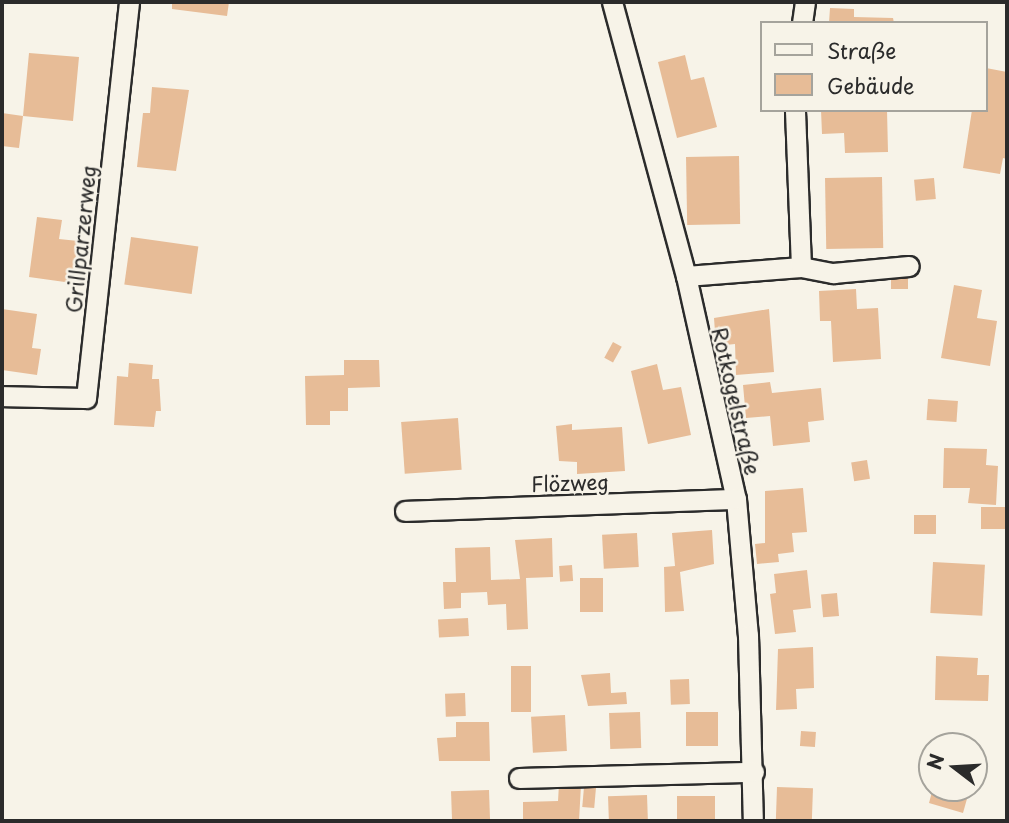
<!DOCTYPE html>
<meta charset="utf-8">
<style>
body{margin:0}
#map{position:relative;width:1009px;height:823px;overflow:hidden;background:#f7f3e8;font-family:"Playpen Sans",sans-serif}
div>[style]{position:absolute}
.building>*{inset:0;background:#e7bc97;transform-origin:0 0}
.roads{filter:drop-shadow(2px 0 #2b2b2b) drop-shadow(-2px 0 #2b2b2b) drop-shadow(0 2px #2b2b2b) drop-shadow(0 -2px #2b2b2b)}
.street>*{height:19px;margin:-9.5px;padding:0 9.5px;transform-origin:9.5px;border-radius:9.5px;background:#f7f3e8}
span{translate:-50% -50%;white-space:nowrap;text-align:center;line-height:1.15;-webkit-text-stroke:5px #f7f3e8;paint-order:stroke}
.street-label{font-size:21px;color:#2b2b2b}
.frame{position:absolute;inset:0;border:4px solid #2b2b2b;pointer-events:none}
.legend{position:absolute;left:760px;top:21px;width:228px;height:91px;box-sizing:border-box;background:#f7f3e8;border:2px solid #a5a39c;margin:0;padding:9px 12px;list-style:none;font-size:21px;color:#2b2b2b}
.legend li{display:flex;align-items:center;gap:14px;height:35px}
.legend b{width:35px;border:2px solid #a5a39c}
.north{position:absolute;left:918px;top:732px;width:70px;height:70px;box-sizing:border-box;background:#f7f3e8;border:2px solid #a5a39c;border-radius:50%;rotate:287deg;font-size:19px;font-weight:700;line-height:28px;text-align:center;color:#2b2b2b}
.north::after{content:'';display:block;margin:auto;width:24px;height:32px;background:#2b2b2b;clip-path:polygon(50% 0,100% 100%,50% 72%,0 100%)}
</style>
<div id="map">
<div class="building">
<div style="clip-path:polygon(172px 2px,229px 2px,227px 16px,172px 9px)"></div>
<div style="clip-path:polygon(830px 8px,854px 9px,854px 17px,893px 18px,894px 23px,829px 23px)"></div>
<div style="clip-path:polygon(29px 53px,79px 57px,73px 121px,23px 116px,19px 148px,2px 146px,2px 113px,23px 116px)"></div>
<div style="clip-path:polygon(685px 55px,691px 80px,704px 77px,717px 127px,677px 138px,658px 62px)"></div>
<div style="clip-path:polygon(986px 68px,1007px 72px,1007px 159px,1003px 158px,1000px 174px,963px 168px,972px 110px,986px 110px)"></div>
<div style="clip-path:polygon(152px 87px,189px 90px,176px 171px,137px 167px,143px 113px,150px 113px)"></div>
<div style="clip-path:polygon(821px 110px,887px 110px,888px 152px,845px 153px,844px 133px,822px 134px)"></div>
<div style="left:739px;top:156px;width:68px;height:53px;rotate:89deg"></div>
<div style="left:882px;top:177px;width:71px;height:57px;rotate:89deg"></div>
<div style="left:934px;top:178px;width:21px;height:20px;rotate:85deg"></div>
<div style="clip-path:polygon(37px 217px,62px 220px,59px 239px,78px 241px,72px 283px,29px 277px)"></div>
<div style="left:131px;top:237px;width:68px;height:48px;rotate:8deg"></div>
<div style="left:891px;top:277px;width:17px;height:12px"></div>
<div style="clip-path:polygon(954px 285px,982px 290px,977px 318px,997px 321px,990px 366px,941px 358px)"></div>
<div style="clip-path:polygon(856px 289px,857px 309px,878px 308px,881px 359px,833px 362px,831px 321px,820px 321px,819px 291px)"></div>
<div style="clip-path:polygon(2px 309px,37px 314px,32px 348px,41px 349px,37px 375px,2px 370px)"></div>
<div style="clip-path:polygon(769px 309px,774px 372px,736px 375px,735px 344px,716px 346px,714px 318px)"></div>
<div style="left:613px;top:342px;width:10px;height:18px;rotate:29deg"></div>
<div style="clip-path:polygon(344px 360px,379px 360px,380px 387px,348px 388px,348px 411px,330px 411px,330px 425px,306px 425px,305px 376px,344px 375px)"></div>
<div style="clip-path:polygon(129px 363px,153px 365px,152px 379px,159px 379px,161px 411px,156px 411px,154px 427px,114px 425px,117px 376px,128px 377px)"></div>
<div style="clip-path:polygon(657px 364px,663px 390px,681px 387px,691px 435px,648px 444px,631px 371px)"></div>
<div style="clip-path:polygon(770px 382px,772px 393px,821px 388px,824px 420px,808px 422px,810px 442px,773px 446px,770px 416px,746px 418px,743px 385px)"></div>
<div style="left:928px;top:399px;width:30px;height:21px;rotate:4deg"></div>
<div style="left:458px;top:418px;width:52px;height:57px;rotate:86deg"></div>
<div style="clip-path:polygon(572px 424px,572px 430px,622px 427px,625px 471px,577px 474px,577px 462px,559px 461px,556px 426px)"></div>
<div style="clip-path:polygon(944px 448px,987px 449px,986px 465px,998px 466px,996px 505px,968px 503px,970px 488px,943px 488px)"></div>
<div style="left:867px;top:460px;width:19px;height:16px;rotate:81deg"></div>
<div style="clip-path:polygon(803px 488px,807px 532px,792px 533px,794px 552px,778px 554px,779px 562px,757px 564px,755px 544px,765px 543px,765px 491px)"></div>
<div style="left:1007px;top:507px;width:22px;height:26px;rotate:90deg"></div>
<div style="left:914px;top:515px;width:22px;height:19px"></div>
<div style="clip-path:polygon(712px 530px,714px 564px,680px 572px,684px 611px,665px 612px,664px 567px,675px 566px,672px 533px)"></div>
<div style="left:637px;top:533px;width:34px;height:35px;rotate:87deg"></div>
<div style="clip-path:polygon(552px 538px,553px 577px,526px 578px,528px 629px,507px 630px,506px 604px,488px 605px,487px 592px,461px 593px,461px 608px,444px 609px,443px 582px,456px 582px,455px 548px,490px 547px,491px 580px,520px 579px,515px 540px)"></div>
<div style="left:933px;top:562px;width:52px;height:51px;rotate:3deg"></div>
<div style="left:572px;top:565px;width:16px;height:13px;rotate:86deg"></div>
<div style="clip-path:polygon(807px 570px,811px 608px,793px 610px,796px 632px,775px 634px,770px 594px,776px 593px,774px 574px)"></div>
<div style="left:580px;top:578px;width:23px;height:34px"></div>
<div style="left:837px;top:593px;width:23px;height:16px;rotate:85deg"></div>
<div style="left:468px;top:618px;width:18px;height:30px;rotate:87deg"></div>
<div style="clip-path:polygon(813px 647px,814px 688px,796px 689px,797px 709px,776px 710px,778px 649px)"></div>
<div style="clip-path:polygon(936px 656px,978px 658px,977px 675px,989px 675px,988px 701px,935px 700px)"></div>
<div style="left:511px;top:666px;width:20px;height:46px"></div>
<div style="clip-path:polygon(610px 673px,611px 693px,626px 692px,627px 704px,588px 706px,581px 675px)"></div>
<div style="left:689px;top:679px;width:25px;height:19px;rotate:88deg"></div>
<div style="left:465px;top:693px;width:23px;height:20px;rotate:88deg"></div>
<div style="left:640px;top:712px;width:36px;height:31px;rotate:88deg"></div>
<div style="left:686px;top:712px;width:32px;height:34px"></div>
<div style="left:565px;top:715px;width:36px;height:34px;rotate:87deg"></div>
<div style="clip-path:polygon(456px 722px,489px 722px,490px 761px,439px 761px,437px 738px,456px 737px)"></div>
<div style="left:801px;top:731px;width:15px;height:15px;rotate:4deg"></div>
<div style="clip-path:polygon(559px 784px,581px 785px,579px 821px,523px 821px,523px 802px,558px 801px)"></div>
<div style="left:584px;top:787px;width:12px;height:20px;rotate:5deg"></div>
<div style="left:777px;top:787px;width:36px;height:34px;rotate:2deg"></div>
<div style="clip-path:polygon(933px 788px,970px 788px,963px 813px,929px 803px)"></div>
<div style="left:489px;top:790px;width:31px;height:38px;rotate:88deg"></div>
<div style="left:647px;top:795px;width:26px;height:39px;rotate:88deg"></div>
<div style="left:677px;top:796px;width:38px;height:25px"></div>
</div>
<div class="roads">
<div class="street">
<div style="left:612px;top:2px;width:284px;rotate:74.9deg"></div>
<div style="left:686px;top:276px;width:229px;rotate:77.4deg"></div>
<div style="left:736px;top:499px;width:137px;rotate:85deg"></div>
<div style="left:748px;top:635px;width:186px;rotate:88.5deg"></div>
<div style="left:802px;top:23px;width:21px;rotate:-82deg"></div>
<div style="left:801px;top:267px;width:33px;rotate:11deg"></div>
<div style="left:833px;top:273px;width:76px;rotate:-5.3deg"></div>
<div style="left:686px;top:276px;width:115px;rotate:-4.5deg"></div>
<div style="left:801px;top:267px;width:157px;rotate:-92.2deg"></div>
<div style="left:2px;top:396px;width:84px;rotate:1.4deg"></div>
<div style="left:86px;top:398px;width:398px;rotate:-83.8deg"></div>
<div style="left:405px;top:511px;width:331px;rotate:-2.1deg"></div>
<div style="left:519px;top:778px;width:235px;rotate:-1.5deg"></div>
</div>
</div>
<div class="street-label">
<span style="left:80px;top:239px;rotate:-84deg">Grillparzerweg</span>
<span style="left:737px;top:401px;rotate:77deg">Rotkogelstraße</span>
<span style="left:570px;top:482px;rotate:-2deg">Flözweg</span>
</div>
<div class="frame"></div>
<ul class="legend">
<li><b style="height:9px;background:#f7f3e8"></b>Straße</li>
<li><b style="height:19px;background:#e7bc97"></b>Gebäude</li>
</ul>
<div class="north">N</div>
</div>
